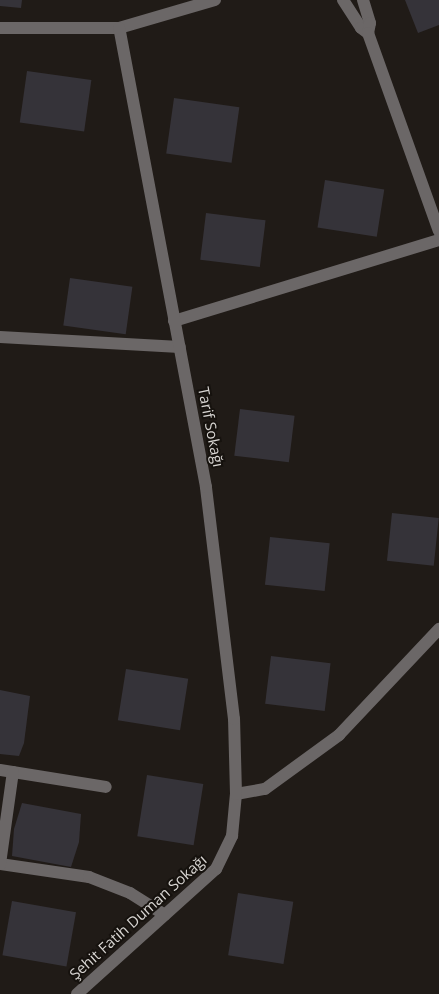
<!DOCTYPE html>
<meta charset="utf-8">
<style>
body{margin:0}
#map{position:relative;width:439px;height:994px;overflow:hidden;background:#201b17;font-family:"Open Sans",sans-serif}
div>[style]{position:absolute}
.building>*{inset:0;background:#353339;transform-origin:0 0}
.minor>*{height:12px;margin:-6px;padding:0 6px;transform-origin:6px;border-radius:6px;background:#6b6767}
span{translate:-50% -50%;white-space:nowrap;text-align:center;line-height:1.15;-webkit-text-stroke:4px #16120e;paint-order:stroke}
.street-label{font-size:15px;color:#d8d5d2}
</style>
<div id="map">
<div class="building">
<div style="clip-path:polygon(0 0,22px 0,21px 8px,0 6px)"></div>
<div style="clip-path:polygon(405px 0,439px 0,439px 25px,418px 33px)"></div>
<div style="left:27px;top:71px;width:65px;height:52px;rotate:8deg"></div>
<div style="left:174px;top:98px;width:66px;height:56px;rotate:8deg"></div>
<div style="left:325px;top:180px;width:60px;height:48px;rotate:9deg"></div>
<div style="left:206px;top:213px;width:60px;height:47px;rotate:7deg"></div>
<div style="left:70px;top:278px;width:63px;height:48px;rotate:8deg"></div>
<div style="left:240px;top:409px;width:55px;height:47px;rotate:7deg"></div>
<div style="left:392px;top:513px;width:47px;height:48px;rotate:6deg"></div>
<div style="left:270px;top:537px;width:60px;height:48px;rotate:6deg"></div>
<div style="left:271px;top:656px;width:60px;height:48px;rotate:7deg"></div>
<div style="left:126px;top:669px;width:63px;height:52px;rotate:9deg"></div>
<div style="clip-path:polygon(0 690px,30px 696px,24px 743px,19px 756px,0 754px)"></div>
<div style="left:147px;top:775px;width:57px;height:62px;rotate:9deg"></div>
<div style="clip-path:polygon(22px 803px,81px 814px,79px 842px,71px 867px,12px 856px,14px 829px)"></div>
<div style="left:238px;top:893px;width:56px;height:63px;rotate:9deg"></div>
<div style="left:12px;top:901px;width:65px;height:55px;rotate:10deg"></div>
</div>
<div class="minor">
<div style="left:343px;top:0;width:33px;rotate:57deg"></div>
<div style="left:361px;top:28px;width:9px;rotate:36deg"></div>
<div style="left:363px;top:0;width:24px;rotate:73deg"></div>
<div style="left:370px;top:23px;width:10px;rotate:101deg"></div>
<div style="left:368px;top:33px;width:210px;rotate:70.3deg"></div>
<div style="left:0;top:28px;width:119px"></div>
<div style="left:119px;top:28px;width:100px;rotate:-16.3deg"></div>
<div style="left:174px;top:321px;width:277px;rotate:-17deg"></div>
<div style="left:0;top:337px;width:180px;rotate:3.2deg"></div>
<div style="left:0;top:770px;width:107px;rotate:9.1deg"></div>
<div style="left:236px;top:794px;width:29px;rotate:-10deg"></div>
<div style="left:265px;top:789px;width:92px;rotate:-36.1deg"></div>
<div style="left:339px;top:735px;width:146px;rotate:-46.7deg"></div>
<div style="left:0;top:864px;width:90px;rotate:8.3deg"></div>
<div style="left:89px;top:877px;width:44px;rotate:21.3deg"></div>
<div style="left:130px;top:893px;width:41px;rotate:32.2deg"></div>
<div style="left:0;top:864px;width:93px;rotate:-82deg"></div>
<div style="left:77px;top:994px;width:187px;rotate:-42deg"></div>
<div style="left:216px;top:869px;width:37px;rotate:-64deg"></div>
<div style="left:232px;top:836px;width:42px;rotate:-84.6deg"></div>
<div style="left:236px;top:794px;width:75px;rotate:-91.5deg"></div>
<div style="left:234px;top:719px;width:234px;rotate:-96.9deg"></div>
<div style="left:206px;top:487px;width:467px;rotate:-100.7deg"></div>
</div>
<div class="street-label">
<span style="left:211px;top:427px;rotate:79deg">Tarif Sokağı</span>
<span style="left:138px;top:917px;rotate:-42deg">Şehit Fatih Duman Sokağı</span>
</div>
</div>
